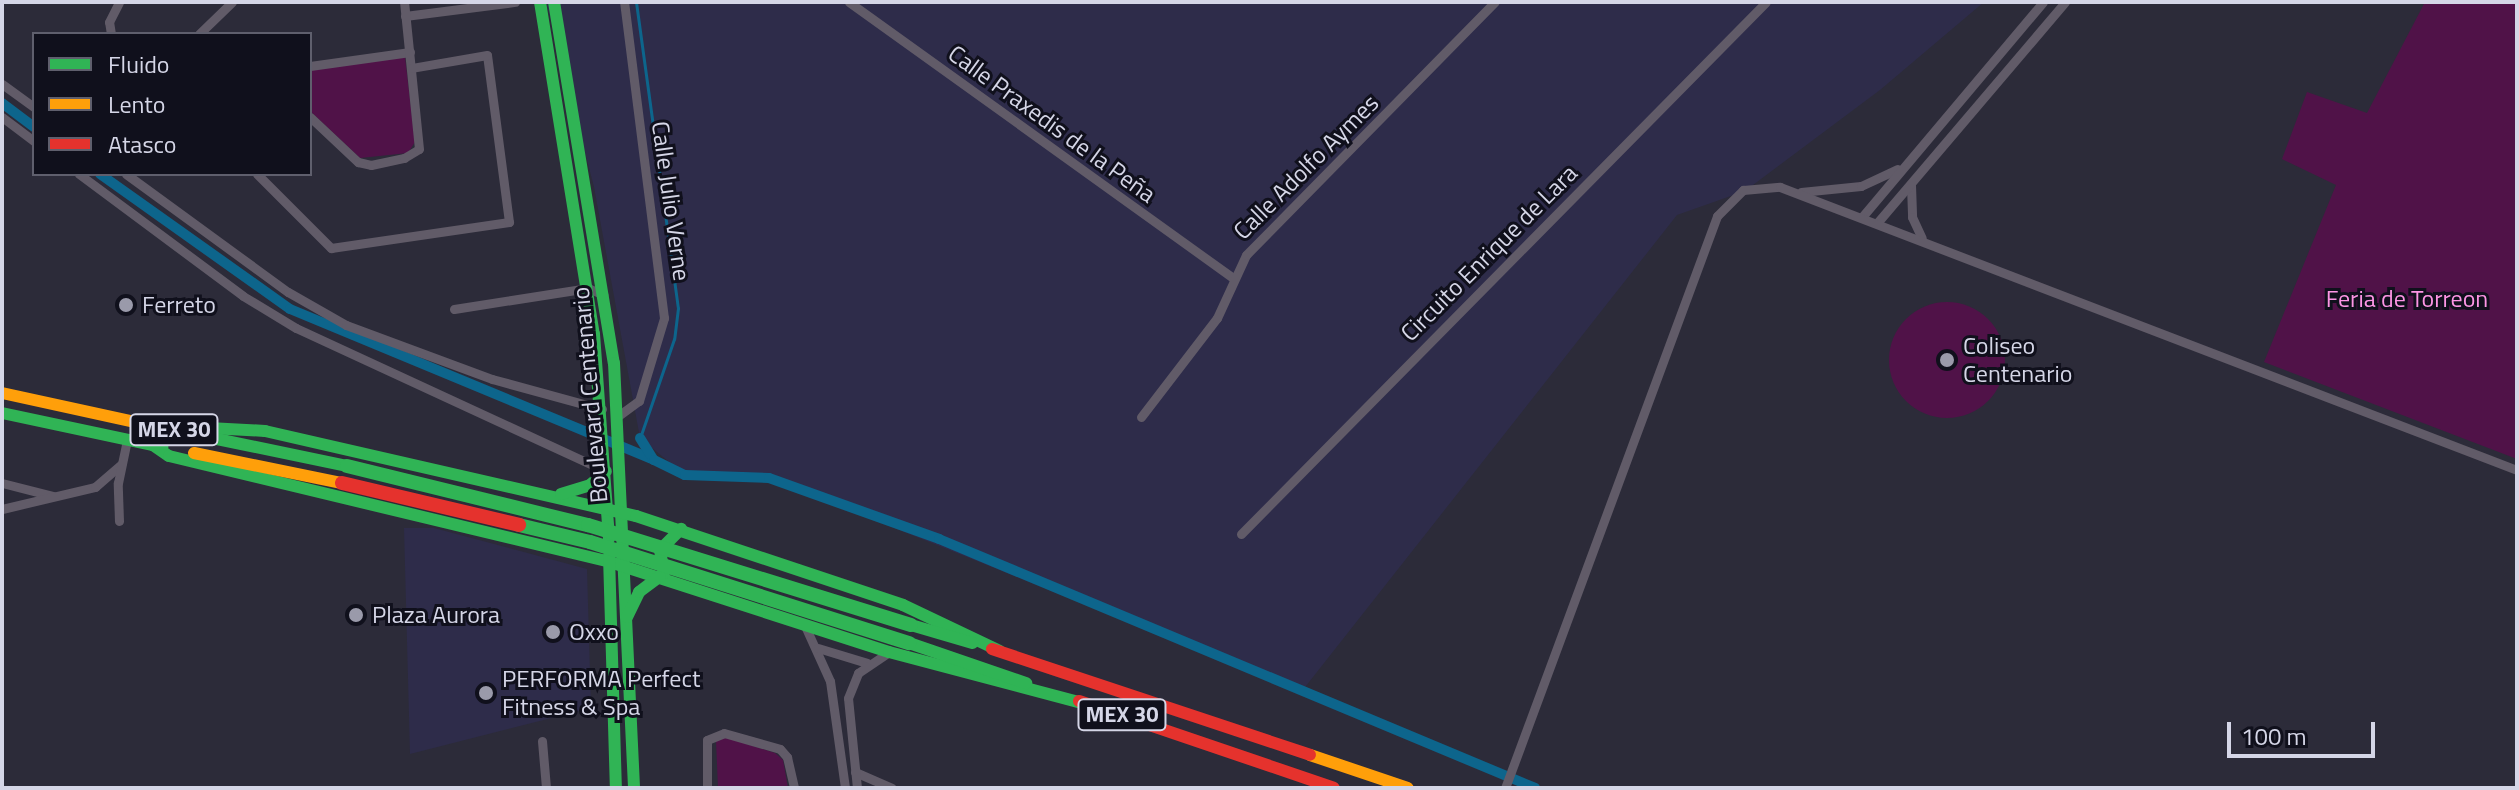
<!DOCTYPE html>
<meta charset="utf-8">
<style>
body{margin:0}
#map{position:relative;width:2519px;height:790px;overflow:hidden;background:#2c2b39;font-family:"Titillium Web",sans-serif}
div>[style]{position:absolute}
.built>*{inset:0;background:#2e2c4a}
.green>*{inset:0;background:#501248}
.round{border-radius:50%}
.stream>*{height:3px;margin:-1.5px;padding:0 1.5px;transform-origin:1.5px;border-radius:1.5px;background:#0d658c}
.canal>*{height:10px;margin:-5px;padding:0 5px;transform-origin:5px;border-radius:5px;background:#0d658c}
.street>*{height:9px;margin:-4.5px;padding:0 4.5px;transform-origin:4.5px;border-radius:4.5px;background:#615b68}
.fast>*{height:12px;margin:-6px;padding:0 6px;transform-origin:6px;border-radius:6px;background:#30b455}
.slow>*{height:12px;margin:-6px;padding:0 6px;transform-origin:6px;border-radius:6px;background:#ff9f0a}
.jam>*{height:12px;margin:-6px;padding:0 6px;transform-origin:6px;border-radius:6px;background:#e5322d}
.fast-bridge>*{height:14px;margin:-7px;padding:0 7px;transform-origin:7px;border-radius:7px;background:#30b455}
.jam-bridge>*{height:14px;margin:-7px;padding:0 7px;transform-origin:7px;border-radius:7px;background:#e5322d}
.dots>*{width:22px;height:22px;translate:-50% -50%;box-sizing:border-box;border:4px solid #10101c;border-radius:50%}
span{translate:-50% -50%;white-space:nowrap;text-align:center;line-height:1.15;-webkit-text-stroke:6px #10101c;paint-order:stroke}
.shield-label span{padding:2px 6px;background:#10101c;border:2px solid;border-radius:6px;-webkit-text-stroke-width:0}
.shield-label{font-size:22px;color:#d5d6e7;font-weight:700}
.street-label{font-size:24px;color:#d5d6e7}
.park-label{font-size:24px;color:#fd95e5}
.poi-label{font-size:24px;color:#d5d6e7}
.left{translate:0 -50%;text-align:left}
.frame{position:absolute;inset:0;border:4px solid #d5d6e7;pointer-events:none}
.legend{position:absolute;left:32px;top:32px;width:280px;height:144px;box-sizing:border-box;background:#10101c;border:2px solid #5f5f6d;margin:0;padding:10px 14px;list-style:none;font-size:24px;color:#d5d6e7}
.legend li{display:flex;align-items:center;gap:16px;height:40px}
.legend b{width:40px;border:2px solid #5f5f6d}
.scale{position:absolute;left:2227px;top:722px;width:148px;height:36px;box-sizing:border-box;border:4px solid #d5d6e7;border-top:0;padding-left:10px;font-size:24px;line-height:28px;white-space:nowrap;color:#d5d6e7;-webkit-text-stroke:6px #10101c;paint-order:stroke}
</style>
<div id="map">
<div class="built">
<div style="clip-path:polygon(546px 2px,1984px 2px,1880px 90px,1745px 191px,1677px 215px,1302px 691px,769px 478px,685px 475px,640px 438px,594px 187px)"></div>
<div style="clip-path:polygon(404px 528px,434px 528px,587px 569px,591px 708px,410px 754px)"></div>
</div>
<div class="green">
<div style="clip-path:polygon(2425px 2px,2517px 2px,2517px 459px,2264px 362px,2336px 185px,2282px 159px,2307px 92px,2367px 113px)"></div>
<div style="clip-path:polygon(405px 57px,415px 142px,408px 153px,360px 158px,310px 111px,310px 70px)"></div>
<div class="round" style="left:1889px;top:302px;width:116px;height:116px"></div>
<div style="clip-path:polygon(725px 737px,775px 753px,783px 760px,788px 788px,718px 788px,716px 740px)"></div>
</div>
<div class="stream">
<div style="left:636px;top:2px;width:309px;rotate:82.2deg"></div>
<div style="left:678px;top:308px;width:31px;rotate:97deg"></div>
<div style="left:674px;top:339px;width:105px;rotate:109deg"></div>
</div>
<div class="canal">
<div style="left:2px;top:103px;width:40px;rotate:37deg"></div>
<div style="left:100px;top:174px;width:233px;rotate:35.4deg"></div>
<div style="left:290px;top:309px;width:392px;rotate:22.5deg"></div>
<div style="left:640px;top:438px;width:26px;rotate:58deg"></div>
<div style="left:654px;top:460px;width:34px;rotate:26deg"></div>
<div style="left:685px;top:475px;width:84px;rotate:2deg"></div>
<div style="left:769px;top:478px;width:181px;rotate:19.7deg"></div>
<div style="left:939px;top:539px;width:646px;rotate:22.67deg"></div>
</div>
<div class="street">
<div style="left:849px;top:2px;width:473px;rotate:35.7deg"></div>
<div style="left:405px;top:16px;width:111px;rotate:-7.3deg"></div>
<div style="left:111px;top:34px;width:12px;rotate:-99deg"></div>
<div style="left:109px;top:22px;width:22px;rotate:-63deg"></div>
<div style="left:199px;top:34px;width:46px;rotate:-44.1deg"></div>
<div style="left:310px;top:66px;width:101px;rotate:-8deg"></div>
<div style="left:2px;top:84px;width:39px;rotate:36deg"></div>
<div style="left:2px;top:117px;width:40px;rotate:37deg"></div>
<div style="left:310px;top:117px;width:66px;rotate:43.2deg"></div>
<div style="left:358px;top:162px;width:13px;rotate:13deg"></div>
<div style="left:371px;top:165px;width:34px;rotate:-12deg"></div>
<div style="left:404px;top:158px;width:17px;rotate:-31deg"></div>
<div style="left:419px;top:149px;width:148px;rotate:-95.8deg"></div>
<div style="left:79px;top:174px;width:204px;rotate:36.6deg"></div>
<div style="left:243px;top:296px;width:62px;rotate:31.1deg"></div>
<div style="left:296px;top:328px;width:341px;rotate:24.8deg"></div>
<div style="left:126px;top:174px;width:200px;rotate:36.1deg"></div>
<div style="left:288px;top:292px;width:67px;rotate:29.6deg"></div>
<div style="left:346px;top:325px;width:156px;rotate:20.3deg"></div>
<div style="left:492px;top:379px;width:114px;rotate:15.3deg"></div>
<div style="left:257px;top:174px;width:105px;rotate:45deg"></div>
<div style="left:331px;top:248px;width:180px;rotate:-8.3deg"></div>
<div style="left:509px;top:222px;width:168px;rotate:-97.5deg"></div>
<div style="left:487px;top:55px;width:76px;rotate:170.2deg"></div>
<div style="left:1911px;top:185px;width:32px;rotate:88deg"></div>
<div style="left:1912px;top:217px;width:23px;rotate:65deg"></div>
<div style="left:1801px;top:192px;width:60px;rotate:-5.7deg"></div>
<div style="left:1861px;top:186px;width:40px;rotate:-25deg"></div>
<div style="left:1862px;top:217px;width:281px;rotate:-49.9deg"></div>
<div style="left:1877px;top:223px;width:290px;rotate:-49.6deg"></div>
<div style="left:454px;top:309px;width:136px;rotate:-8.9deg"></div>
<div style="left:588px;top:288px;width:17px;rotate:24deg"></div>
<div style="left:618px;top:416px;width:26px;rotate:-36deg"></div>
<div style="left:639px;top:401px;width:87px;rotate:-73.2deg"></div>
<div style="left:664px;top:318px;width:319px;rotate:-97.2deg"></div>
<div style="left:1141px;top:417px;width:125px;rotate:-52.5deg"></div>
<div style="left:1217px;top:318px;width:69px;rotate:-65.3deg"></div>
<div style="left:1246px;top:255px;width:355px;rotate:-45.5deg"></div>
<div style="left:2px;top:483px;width:53px;rotate:14.3deg"></div>
<div style="left:2px;top:509px;width:96px;rotate:-13.3deg"></div>
<div style="left:95px;top:487px;width:35px;rotate:-41deg"></div>
<div style="left:119px;top:521px;width:38px;rotate:-92deg"></div>
<div style="left:118px;top:483px;width:44px;rotate:-78.2deg"></div>
<div style="left:1241px;top:534px;width:747px;rotate:-45.38deg"></div>
<div style="left:805px;top:626px;width:60px;rotate:65.6deg"></div>
<div style="left:830px;top:681px;width:108px;rotate:82deg"></div>
<div style="left:818px;top:648px;width:51px;rotate:17deg"></div>
<div style="left:542px;top:741px;width:47px;rotate:85.1deg"></div>
<div style="left:855px;top:772px;width:40px;rotate:23.4deg"></div>
<div style="left:707px;top:788px;width:48px;rotate:-90deg"></div>
<div style="left:707px;top:740px;width:18px;rotate:-22deg"></div>
<div style="left:724px;top:733px;width:58px;rotate:15.9deg"></div>
<div style="left:780px;top:749px;width:11px;rotate:49deg"></div>
<div style="left:787px;top:757px;width:32px;rotate:77deg"></div>
<div style="left:857px;top:788px;width:90px;rotate:-95.7deg"></div>
<div style="left:848px;top:698px;width:27px;rotate:-68deg"></div>
<div style="left:858px;top:673px;width:37px;rotate:-34deg"></div>
<div style="left:1505px;top:788px;width:610px;rotate:-69.66deg"></div>
<div style="left:1717px;top:216px;width:37px;rotate:-45deg"></div>
<div style="left:1743px;top:190px;width:37px;rotate:-5deg"></div>
<div style="left:1780px;top:187px;width:789px;rotate:21.01deg"></div>
</div>
<div class="fast">
<div style="left:540px;top:2px;width:336px;rotate:80.8deg"></div>
<div style="left:594px;top:334px;width:205px;rotate:85.8deg"></div>
<div style="left:554px;top:2px;width:366px;rotate:80.6deg"></div>
<div style="left:614px;top:363px;width:425px;rotate:87.3deg"></div>
<div style="left:2px;top:413px;width:164px;rotate:12deg"></div>
<div style="left:152px;top:425px;width:113px;rotate:3deg"></div>
<div style="left:265px;top:431px;width:381px;rotate:12.9deg"></div>
<div style="left:636px;top:516px;width:281px;rotate:18.4deg"></div>
<div style="left:903px;top:605px;width:107px;rotate:25.4deg"></div>
<div style="left:183px;top:432px;width:167px;rotate:11.7deg"></div>
<div style="left:153px;top:445px;width:19px;rotate:35deg"></div>
<div style="left:169px;top:456px;width:454px;rotate:13.5deg"></div>
<div style="left:610px;top:562px;width:293px;rotate:17.9deg"></div>
<div style="left:889px;top:652px;width:207px;rotate:14.8deg"></div>
<div style="left:561px;top:494px;width:30px;rotate:-17deg"></div>
<div style="left:590px;top:485px;width:21px;rotate:-41deg"></div>
<div style="left:609px;top:556px;width:232px;rotate:88.3deg"></div>
<div style="left:664px;top:573px;width:23px;rotate:-100deg"></div>
<div style="left:660px;top:550px;width:30px;rotate:-45deg"></div>
<div style="left:627px;top:617px;width:28px;rotate:-64deg"></div>
<div style="left:639px;top:592px;width:26px;rotate:-37deg"></div>
<div style="left:911px;top:625px;width:64px;rotate:16.4deg"></div>
<div style="left:909px;top:643px;width:124px;rotate:18.9deg"></div>
</div>
<div class="slow">
<div style="left:2px;top:393px;width:160px;rotate:12.3deg"></div>
<div style="left:194px;top:453px;width:151px;rotate:11.5deg"></div>
<div style="left:1310px;top:755px;width:103px;rotate:18.6deg"></div>
</div>
<div class="jam">
<div style="left:992px;top:649px;width:335px;rotate:18.4deg"></div>
<div style="left:1079px;top:701px;width:269px;rotate:18.8deg"></div>
</div>
<div class="fast-bridge">
<div style="left:347px;top:466px;width:248px;rotate:13.8deg"></div>
<div style="left:588px;top:525px;width:338px;rotate:17.2deg"></div>
<div style="left:519px;top:525px;width:73px;rotate:13.5deg"></div>
<div style="left:590px;top:542px;width:335px;rotate:17.6deg"></div>
</div>
<div class="jam-bridge">
<div style="left:342px;top:483px;width:182px;rotate:13.3deg"></div>
</div>
<div class="dots">
<div style="left:126px;top:305px;background:#9a9aaa"></div>
<div style="left:1947px;top:360px;background:#9a9aaa"></div>
<div style="left:356px;top:615px;background:#9a9aaa"></div>
<div style="left:553px;top:632px;background:#9a9aaa"></div>
<div style="left:486px;top:693px;background:#9a9aaa"></div>
</div>
<div class="shield-label">
<span style="left:174px;top:430px">MEX 30</span>
<span style="left:1122px;top:715px">MEX 30</span>
</div>
<div class="street-label">
<span style="left:1052px;top:124px;rotate:36deg">Calle Praxedis de la Peña</span>
<span style="left:1306px;top:167px;rotate:-45deg">Calle Adolfo Aymes</span>
<span style="left:671px;top:201px;rotate:82deg">Calle Julio Verne</span>
<span style="left:1489px;top:253px;rotate:-45deg">Circuito Enrique de Lara</span>
<span style="left:590px;top:395px;rotate:-95deg">Boulevard Centenario</span>
</div>
<div class="park-label">
<span style="left:2407px;top:299px">Feria de Torreon</span>
</div>
<div class="poi-label">
<span class="left" style="left:142px;top:305px">Ferreto</span>
<span class="left" style="left:1963px;top:360px">Coliseo<br>Centenario</span>
<span class="left" style="left:372px;top:615px">Plaza Aurora</span>
<span class="left" style="left:569px;top:632px">Oxxo</span>
<span class="left" style="left:502px;top:693px">PERFORMA Perfect<br>Fitness &amp; Spa</span>
</div>
<div class="frame"></div>
<ul class="legend">
<li><b style="height:10px;background:#30b455"></b>Fluido</li>
<li><b style="height:10px;background:#ff9f0a"></b>Lento</li>
<li><b style="height:10px;background:#e5322d"></b>Atasco</li>
</ul>
<div class="scale">100 m</div>
</div>
